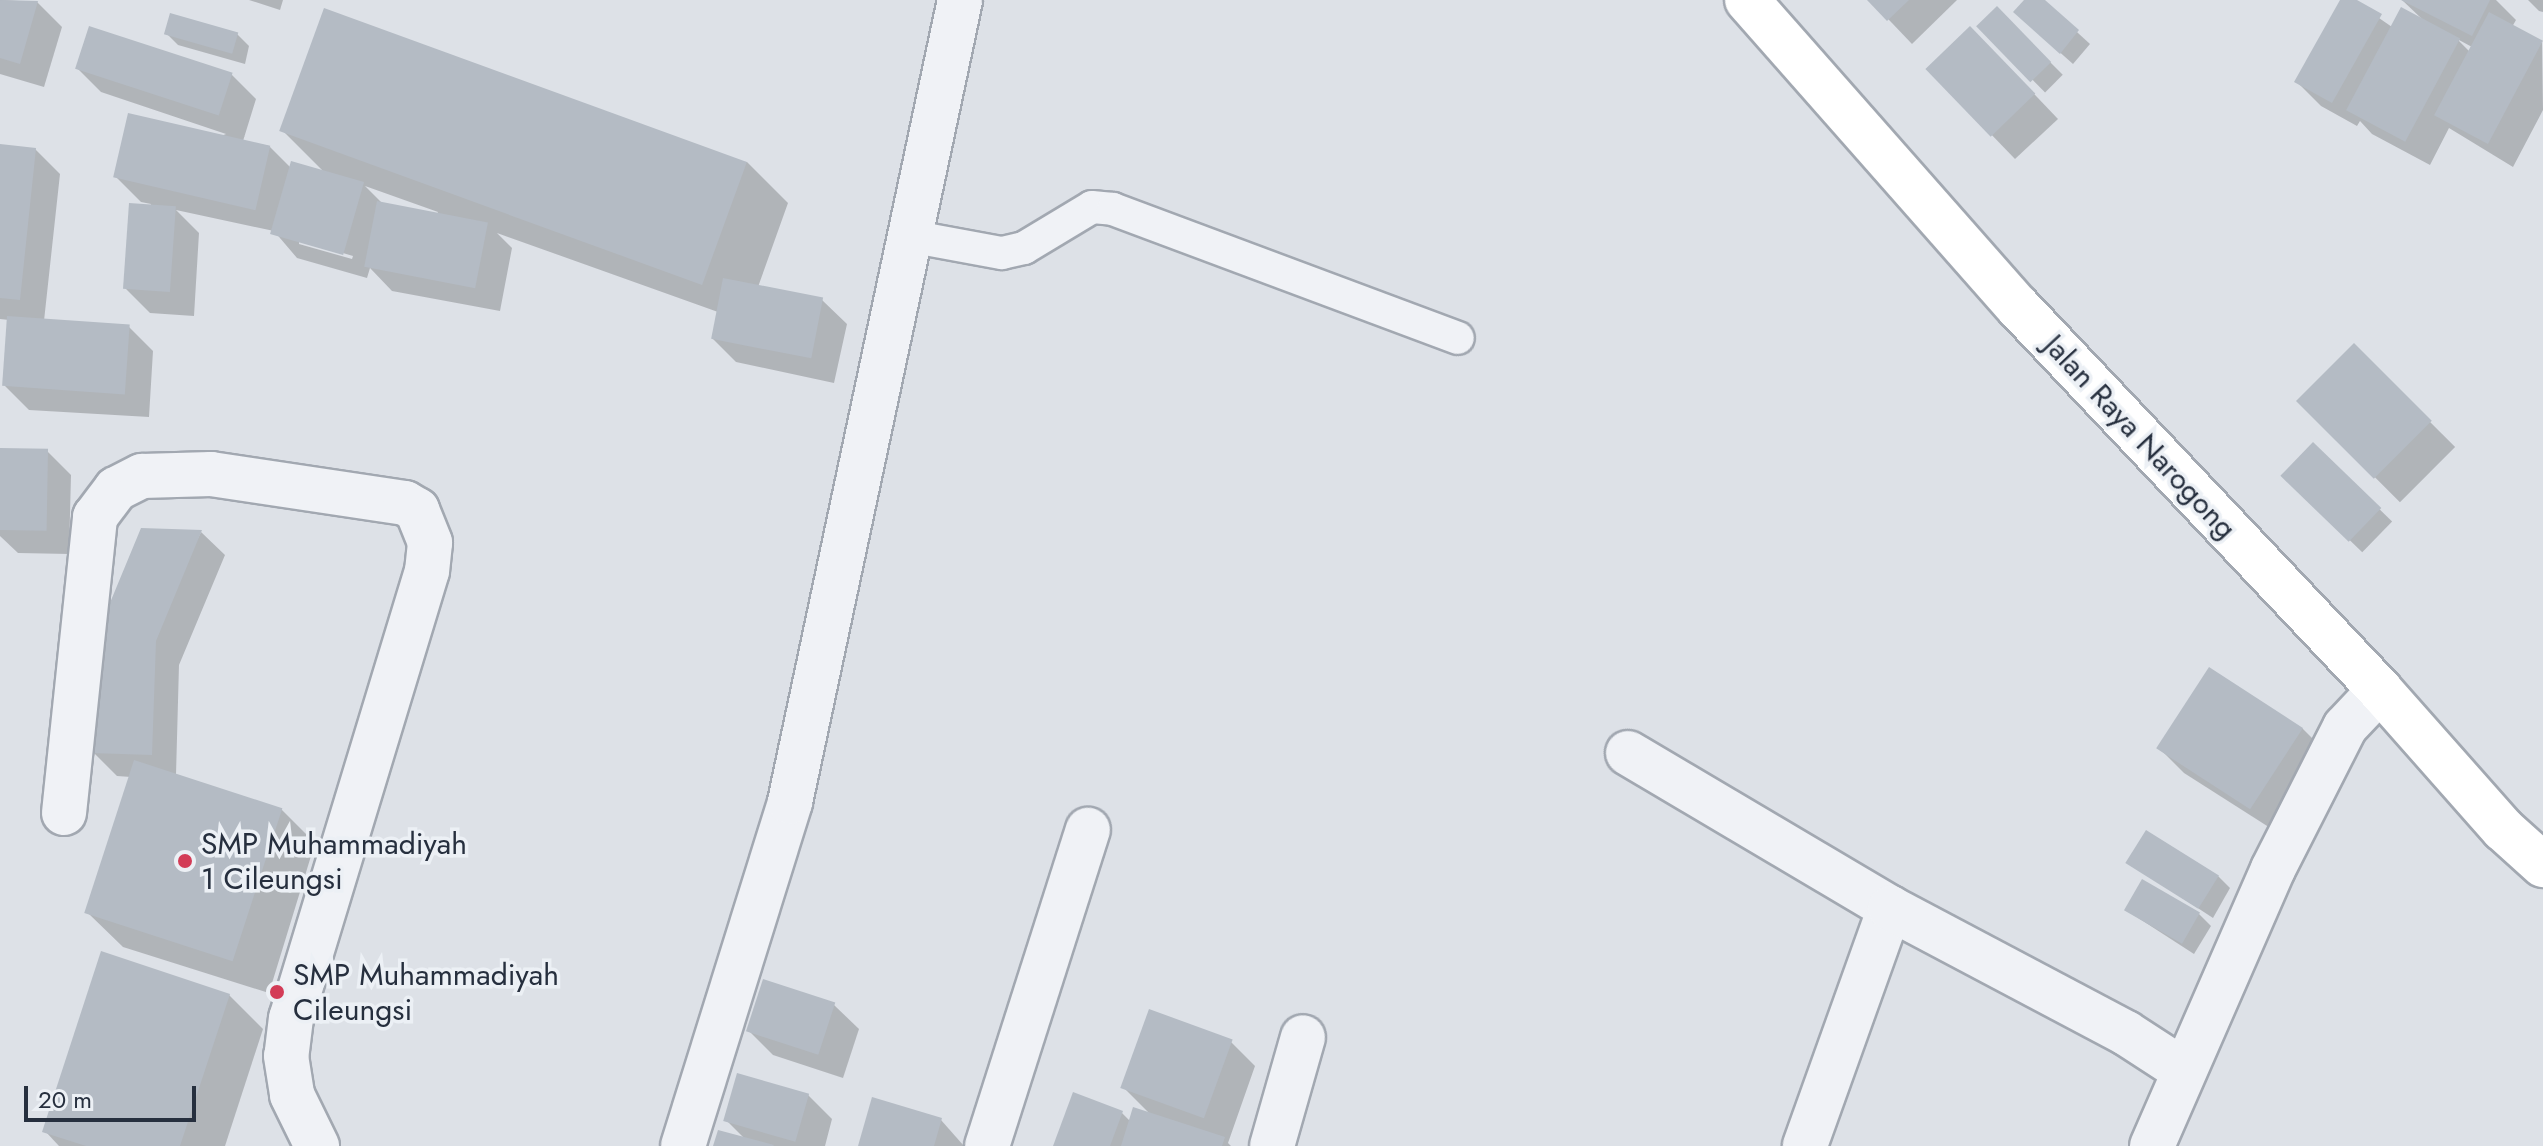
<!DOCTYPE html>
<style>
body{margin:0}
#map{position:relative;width:2543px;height:1146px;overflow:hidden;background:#dde1e7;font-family:Jost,sans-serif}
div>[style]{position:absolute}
.shadow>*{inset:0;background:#0003;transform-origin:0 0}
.building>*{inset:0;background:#b4bbc4;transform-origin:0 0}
.roads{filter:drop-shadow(2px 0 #a2a8b1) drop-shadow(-2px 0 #a2a8b1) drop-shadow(0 2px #a2a8b1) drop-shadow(0 -2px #a2a8b1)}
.lane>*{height:32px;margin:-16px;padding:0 16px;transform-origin:16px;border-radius:16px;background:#f0f2f6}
.street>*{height:44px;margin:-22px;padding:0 22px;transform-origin:22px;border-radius:22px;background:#f0f2f6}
.primary>*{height:44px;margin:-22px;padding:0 22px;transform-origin:22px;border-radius:22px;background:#fff}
.dots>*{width:22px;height:22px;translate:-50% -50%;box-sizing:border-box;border:4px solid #ecf0f5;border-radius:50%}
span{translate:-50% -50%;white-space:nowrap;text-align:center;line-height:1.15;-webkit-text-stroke:7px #ecf0f5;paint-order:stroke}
.street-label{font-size:30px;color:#262f3e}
.poi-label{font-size:30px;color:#262f3e}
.left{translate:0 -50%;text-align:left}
.scale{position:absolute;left:24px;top:1086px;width:172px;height:36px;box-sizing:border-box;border:4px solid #262f3e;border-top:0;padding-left:10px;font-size:24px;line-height:28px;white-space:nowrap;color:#262f3e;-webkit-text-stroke:6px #ecf0f5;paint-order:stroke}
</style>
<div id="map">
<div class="shadow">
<div style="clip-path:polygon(0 0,37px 2px,62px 27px,44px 87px,0 74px)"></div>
<div style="clip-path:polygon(249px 0,283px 0,280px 10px)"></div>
<div style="clip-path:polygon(1870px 0,1957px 0,1912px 44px)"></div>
<div style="clip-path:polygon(2027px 0,2042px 0,2090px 44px,2073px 64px,2028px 24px)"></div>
<div style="clip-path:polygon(evenodd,2343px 0,2353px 0,2392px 27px,2422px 19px,2402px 0,2496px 0,2516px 20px,2512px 27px,2542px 43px,2543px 110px,2513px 167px,2449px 128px,2430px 165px,2372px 134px,2360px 121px,2357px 126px,2321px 106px,2297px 82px,2343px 0,2459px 40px,2472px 47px,2470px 52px,2459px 41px,2459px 40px)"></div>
<div style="clip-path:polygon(2528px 0,2543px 0,2543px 12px,2539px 11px)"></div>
<div style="left:1997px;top:9px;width:93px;height:25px;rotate:45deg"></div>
<div style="clip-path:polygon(166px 33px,237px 34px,249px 46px,245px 64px,178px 45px)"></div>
<div style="clip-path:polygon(1994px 52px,2058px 119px,2015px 159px,1928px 69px)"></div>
<div style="clip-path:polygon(evenodd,77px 68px,232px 75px,256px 99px,243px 141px,269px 146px,291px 168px,325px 173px,282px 130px,747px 162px,788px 203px,758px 287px,822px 300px,847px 324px,834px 383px,736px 362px,712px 338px,718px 312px,497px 233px,512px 248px,500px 311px,392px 291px,370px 268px,367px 278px,297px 258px,274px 231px,176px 210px,199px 233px,194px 316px,150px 313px,125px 288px,151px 204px,141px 202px,117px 178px,226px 134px,101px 92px,77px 68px,365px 186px,438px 212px,437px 214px,383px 204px,365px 186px,77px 68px,299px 240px,353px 256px,352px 259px,299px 244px,299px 240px)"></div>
<div style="clip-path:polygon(0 146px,35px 149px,60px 174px,44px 321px,129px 327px,153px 351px,149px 417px,29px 410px,5px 386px,9px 320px,0 319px)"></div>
<div style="left:2354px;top:346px;width:143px;height:78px;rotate:45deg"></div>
<div style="left:2313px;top:445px;width:110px;height:43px;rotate:44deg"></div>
<div style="clip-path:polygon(0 450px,47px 451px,71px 475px,69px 554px,18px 553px,0 536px)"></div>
<div style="clip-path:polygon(201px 532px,225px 555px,179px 665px,176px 775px,281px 809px,315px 843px,269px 993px,123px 947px,89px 914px,131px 777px,117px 776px,93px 752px)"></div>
<div style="clip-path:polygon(2302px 728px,2326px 752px,2275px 831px,2184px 773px,2160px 749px)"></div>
<div style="clip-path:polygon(2129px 863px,2218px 876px,2230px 888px,2213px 918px)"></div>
<div style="clip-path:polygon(2126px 910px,2195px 910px,2211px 926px,2194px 954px)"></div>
<div style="clip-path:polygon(229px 995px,263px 1029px,225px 1146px,59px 1146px,45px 1131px)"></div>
<div style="clip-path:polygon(834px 1005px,859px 1029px,843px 1078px,773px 1055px,749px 1031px)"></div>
<div style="clip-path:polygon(1231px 1042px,1255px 1066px,1228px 1143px,1231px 1146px,1055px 1146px,1122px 1113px,1131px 1122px,1150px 1114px,1123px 1087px)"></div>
<div style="clip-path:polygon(808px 1095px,832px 1119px,825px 1146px,715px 1146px,745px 1139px,727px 1121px)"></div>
<div style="clip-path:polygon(941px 1120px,964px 1146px,860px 1146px)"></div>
</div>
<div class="building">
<div style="clip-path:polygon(0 0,38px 1px,20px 64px,0 58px)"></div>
<div style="clip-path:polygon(1867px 0,1909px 0,1887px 21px)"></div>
<div style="clip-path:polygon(2024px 0,2045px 0,2079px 30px,2060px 54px,2013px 12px)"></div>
<div style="clip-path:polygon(2340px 0,2357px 0,2382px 14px,2332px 103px,2294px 82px)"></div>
<div style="clip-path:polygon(2401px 0,2490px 0,2472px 36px)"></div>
<div style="left:1997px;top:6px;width:78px;height:29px;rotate:46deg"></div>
<div style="left:2401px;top:7px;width:67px;height:117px;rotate:28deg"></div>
<div style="left:324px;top:8px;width:450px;height:131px;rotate:20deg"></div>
<div style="left:2489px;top:12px;width:61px;height:117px;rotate:28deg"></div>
<div style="left:170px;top:13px;width:71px;height:22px;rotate:16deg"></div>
<div style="left:89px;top:26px;width:151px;height:45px;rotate:18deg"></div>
<div style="left:1970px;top:26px;width:94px;height:62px;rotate:46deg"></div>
<div style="left:128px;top:113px;width:146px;height:66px;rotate:13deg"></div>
<div style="clip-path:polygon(0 144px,36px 148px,20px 300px,0 298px)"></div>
<div style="left:291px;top:161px;width:76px;height:76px;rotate:16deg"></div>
<div style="left:377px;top:201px;width:113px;height:67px;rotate:11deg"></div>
<div style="left:129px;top:203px;width:47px;height:86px;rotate:4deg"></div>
<div style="left:723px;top:278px;width:102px;height:62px;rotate:11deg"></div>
<div style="left:7px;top:316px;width:123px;height:70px;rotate:4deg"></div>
<div style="left:2354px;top:343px;width:110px;height:82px;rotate:45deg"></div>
<div style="left:2313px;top:442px;width:95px;height:47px;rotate:44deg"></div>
<div style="left:0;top:448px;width:48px;height:82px;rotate:1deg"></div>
<div style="clip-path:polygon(141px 528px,202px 530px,156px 641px,152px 755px,91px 753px,95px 639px)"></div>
<div style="left:2209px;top:667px;width:112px;height:97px;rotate:33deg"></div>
<div style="left:134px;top:760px;width:156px;height:161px;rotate:18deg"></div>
<div style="left:2146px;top:830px;width:86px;height:39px;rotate:32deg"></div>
<div style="left:2142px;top:879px;width:67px;height:36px;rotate:30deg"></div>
<div style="clip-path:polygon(101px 951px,230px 994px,180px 1146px,86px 1146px,42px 1132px)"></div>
<div style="left:763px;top:979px;width:76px;height:55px;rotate:18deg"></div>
<div style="left:1149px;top:1009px;width:89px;height:84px;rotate:20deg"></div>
<div style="left:737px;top:1073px;width:75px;height:50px;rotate:16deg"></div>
<div style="clip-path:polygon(1073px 1092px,1123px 1111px,1110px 1146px,1053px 1146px)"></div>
<div style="clip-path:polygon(872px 1097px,942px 1118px,934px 1146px,858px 1146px)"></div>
<div style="clip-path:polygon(1133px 1107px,1225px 1137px,1222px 1146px,1121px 1146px)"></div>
<div style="clip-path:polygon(718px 1130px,774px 1145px,773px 1146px,713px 1146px)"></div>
</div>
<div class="roads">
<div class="lane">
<div style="left:909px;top:236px;width:95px;rotate:10.4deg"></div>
<div style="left:1002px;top:253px;width:23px;rotate:-13deg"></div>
<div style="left:1024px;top:248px;width:79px;rotate:-31.1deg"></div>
<div style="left:1092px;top:207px;width:21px;rotate:5deg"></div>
<div style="left:1113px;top:209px;width:368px;rotate:20.5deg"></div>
</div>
<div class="street">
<div style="left:1628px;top:753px;width:304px;rotate:30.6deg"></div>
<div style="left:1890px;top:908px;width:253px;rotate:109.7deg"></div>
<div style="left:64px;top:813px;width:298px;rotate:-84deg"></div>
<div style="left:95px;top:517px;width:35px;rotate:-53deg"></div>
<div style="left:116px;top:489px;width:29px;rotate:-27deg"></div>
<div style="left:142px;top:476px;width:69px;rotate:-1.7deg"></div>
<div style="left:211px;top:474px;width:196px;rotate:8.5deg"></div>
<div style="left:405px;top:503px;width:14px;rotate:30deg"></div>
<div style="left:417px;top:510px;width:35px;rotate:68deg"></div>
<div style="left:430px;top:543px;width:28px;rotate:96deg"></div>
<div style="left:427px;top:571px;width:467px;rotate:106.9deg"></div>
<div style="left:291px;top:1018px;width:38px;rotate:97deg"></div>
<div style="left:286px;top:1056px;width:39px;rotate:81deg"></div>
<div style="left:292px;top:1095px;width:57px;rotate:63.9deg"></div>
<div style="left:1890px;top:908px;width:267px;rotate:27.9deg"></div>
<div style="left:2126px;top:1033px;width:68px;rotate:33deg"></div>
<div style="left:683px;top:1146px;width:360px;rotate:-72.7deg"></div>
<div style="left:790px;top:802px;width:820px;rotate:-78.03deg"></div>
<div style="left:987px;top:1146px;width:332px;rotate:-72.3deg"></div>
<div style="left:1272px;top:1146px;width:113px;rotate:-74.1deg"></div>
<div style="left:2152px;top:1146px;width:302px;rotate:-66.4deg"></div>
<div style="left:2273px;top:869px;width:159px;rotate:-63.1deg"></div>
<div style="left:2345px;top:727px;width:51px;rotate:-46.6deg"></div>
</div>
<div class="primary">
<div style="left:1747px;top:0;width:409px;rotate:48.6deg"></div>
<div style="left:2018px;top:307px;width:527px;rotate:46.61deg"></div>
<div style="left:2380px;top:690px;width:186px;rotate:48.5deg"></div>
<div style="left:2503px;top:829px;width:54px;rotate:42deg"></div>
</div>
</div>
<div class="dots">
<div style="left:185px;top:861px;background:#d33c57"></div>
<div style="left:277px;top:992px;background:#d33c57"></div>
</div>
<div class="street-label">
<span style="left:2140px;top:437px;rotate:47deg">Jalan Raya Narogong</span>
</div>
<div class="poi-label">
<span class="left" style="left:201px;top:861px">SMP Muhammadiyah<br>1 Cileungsi</span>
<span class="left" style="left:293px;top:992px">SMP Muhammadiyah<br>Cileungsi</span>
</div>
<div class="scale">20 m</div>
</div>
